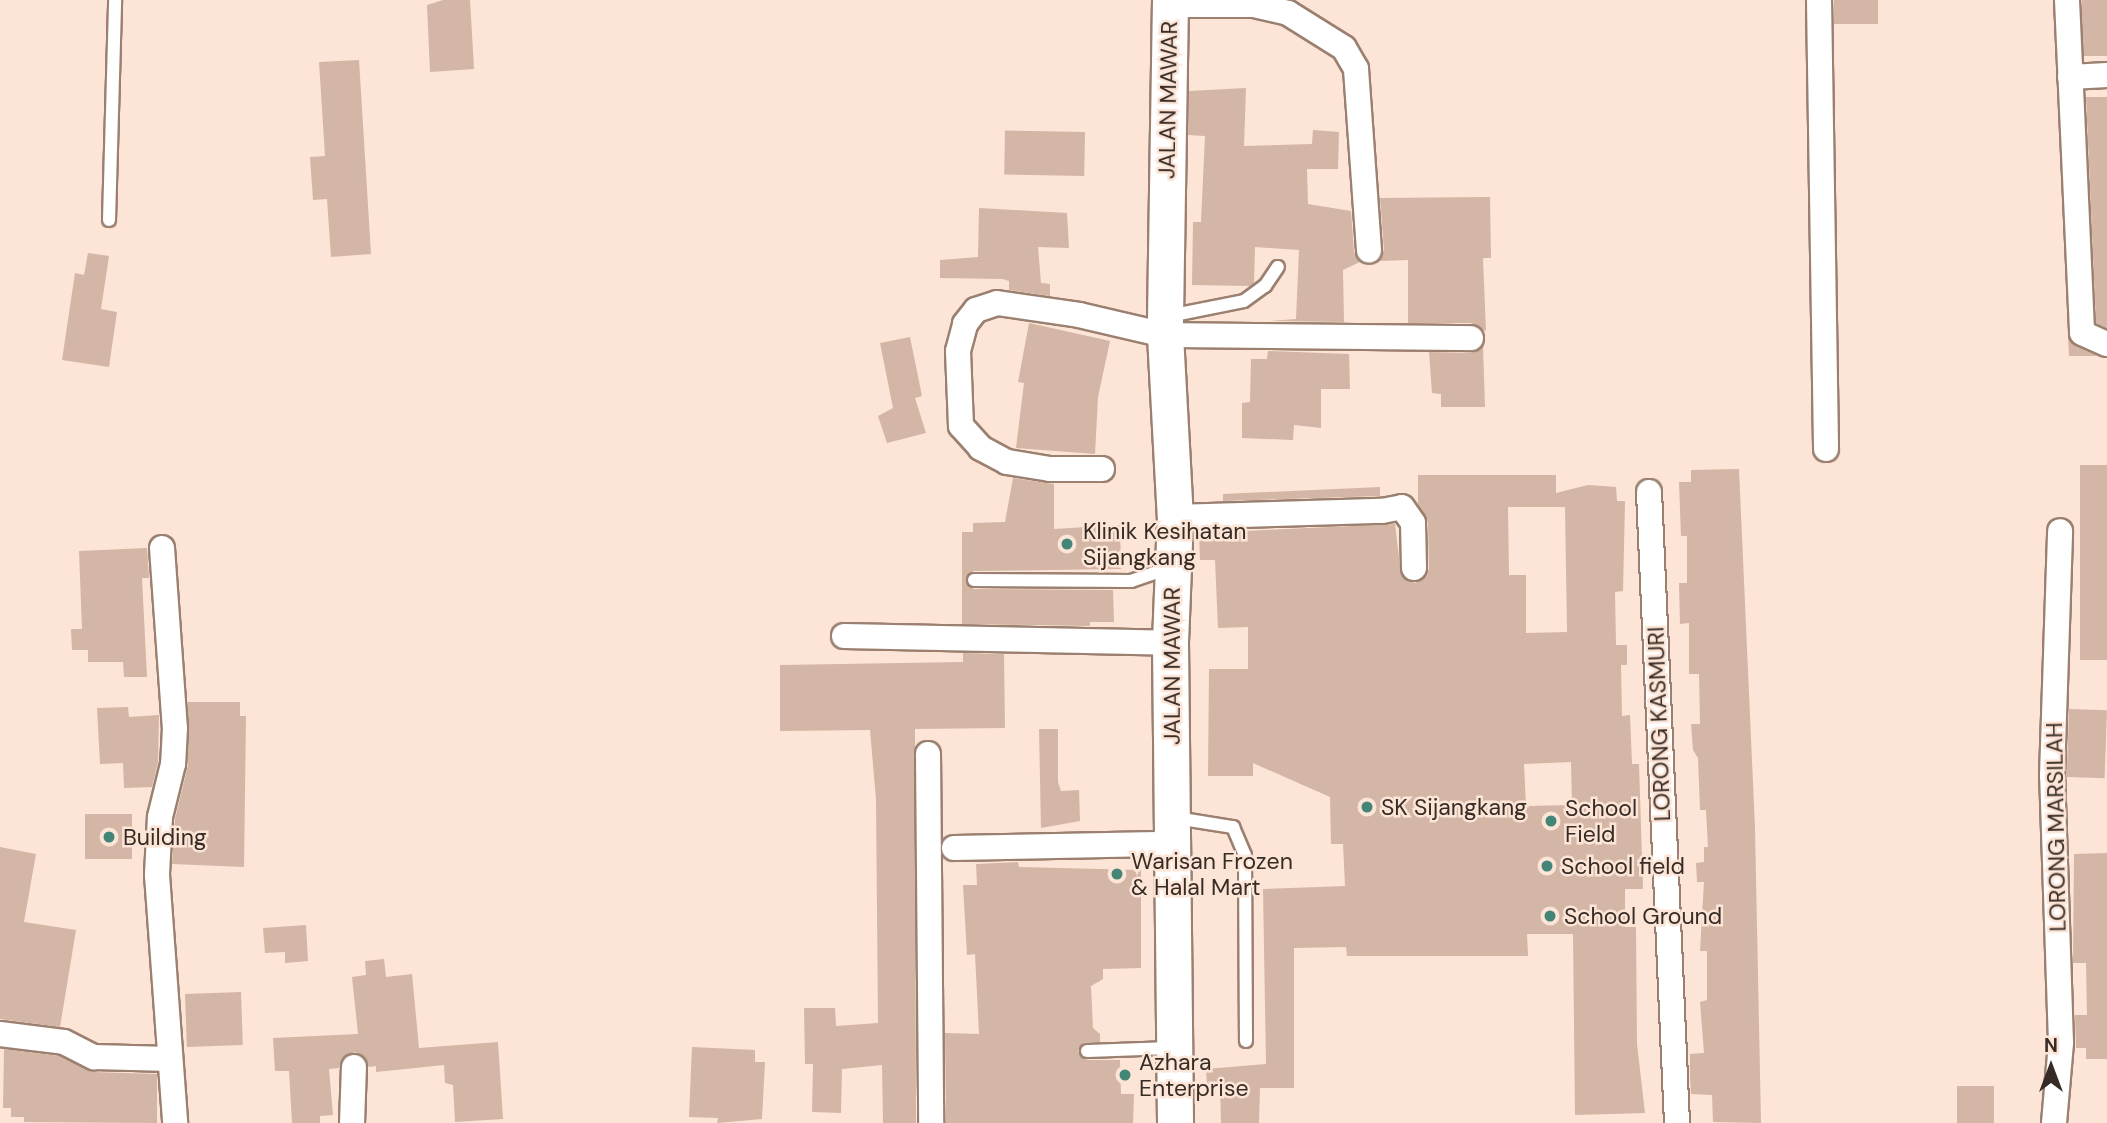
<!DOCTYPE html>
<style>
body{margin:0}
#map{position:relative;width:2107px;height:1123px;overflow:hidden;background:#fce4d6;font-family:"DM Sans",sans-serif}
div>[style]{position:absolute}
.building>*{inset:0;background:#d3b6a5;transform-origin:0 0}
.roads{filter:drop-shadow(2px 0 #9b8070) drop-shadow(-2px 0 #9b8070) drop-shadow(0 2px #9b8070) drop-shadow(0 -2px #9b8070)}
.lane>*{height:12px;margin:-6px;padding:0 6px;transform-origin:6px;border-radius:6px;background:#fff}
.street>*{height:24px;margin:-12px;padding:0 12px;transform-origin:12px;border-radius:12px;background:#fff}
.secondary>*{height:35px;margin:-17.5px;padding:0 17.5px;transform-origin:17.5px;border-radius:17.5px;background:#fff}
.dots>*{width:19px;height:19px;translate:-50% -50%;box-sizing:border-box;border:4px solid #fce4d6;border-radius:50%}
span{translate:-50% -50%;white-space:nowrap;text-align:center;line-height:1.15;-webkit-text-stroke:5px #fce4d6;paint-order:stroke}
.street-label{font-size:23px;color:#372c25}
.poi-label{font-size:23px;color:#372c25}
.left{translate:0 -50%;text-align:left}
.north{position:absolute;left:2016px;top:1032px;width:70px;height:70px;-webkit-text-stroke:5px #fce4d6;paint-order:stroke;rotate:0deg;font-size:19px;font-weight:700;line-height:28px;text-align:center;color:#372c25}
.north::after{content:'';display:block;margin:auto;width:24px;height:32px;background:#372c25;clip-path:polygon(50% 0,100% 100%,50% 72%,0 100%)}
</style>
<div id="map">
<div class="building">
<div style="clip-path:polygon(443px 0,470px 0,474px 69px,430px 72px,427px 5px)"></div>
<div style="left:1834px;top:0;width:44px;height:24px"></div>
<div style="left:2082px;top:0;width:25px;height:56px"></div>
<div style="clip-path:polygon(359px 60px,371px 254px,331px 257px,327px 199px,313px 200px,310px 157px,325px 156px,319px 62px)"></div>
<div style="clip-path:polygon(1246px 88px,1244px 146px,1312px 144px,1313px 130px,1339px 132px,1338px 169px,1307px 169px,1308px 204px,1351px 211px,1354px 252px,1360px 262px,1343px 270px,1344px 322px,1270px 321px,1296px 319px,1299px 250px,1255px 247px,1254px 283px,1250px 286px,1192px 285px,1193px 222px,1201px 222px,1205px 136px,1188px 135px,1189px 91px)"></div>
<div style="clip-path:polygon(2086px 97px,2107px 97px,2107px 328px,2096px 323px)"></div>
<div style="left:1085px;top:132px;width:44px;height:80px;rotate:91deg"></div>
<div style="clip-path:polygon(1490px 197px,1491px 258px,1483px 258px,1486px 331px,1471px 323px,1408px 323px,1408px 260px,1379px 261px,1384px 250px,1380px 198px)"></div>
<div style="clip-path:polygon(979px 208px,1067px 213px,1069px 248px,1038px 247px,1041px 283px,1050px 284px,1050px 296px,1009px 290px,1009px 281px,1003px 279px,940px 278px,940px 260px,978px 257px)"></div>
<div style="clip-path:polygon(88px 253px,109px 256px,101px 309px,117px 312px,109px 367px,62px 360px,75px 273px,84px 275px)"></div>
<div style="clip-path:polygon(1029px 323px,1110px 341px,1098px 397px,1095px 454px,1016px 448px,1024px 383px,1018px 382px)"></div>
<div style="clip-path:polygon(2068px 336px,2075px 346px,2097px 356px,2069px 356px)"></div>
<div style="clip-path:polygon(910px 337px,922px 396px,915px 398px,926px 433px,887px 443px,878px 416px,893px 408px,880px 343px)"></div>
<div style="clip-path:polygon(1483px 346px,1485px 407px,1441px 407px,1441px 394px,1432px 393px,1429px 352px,1472px 353px)"></div>
<div style="clip-path:polygon(1268px 351px,1349px 354px,1350px 389px,1321px 389px,1321px 428px,1294px 425px,1293px 440px,1242px 438px,1242px 403px,1250px 402px,1251px 359px,1267px 359px)"></div>
<div style="left:2080px;top:465px;width:27px;height:195px"></div>
<div style="clip-path:polygon(1739px 469px,1755px 828px,1761px 1123px,1713px 1122px,1712px 1095px,1691px 1094px,1690px 1077px,1690px 1054px,1704px 1053px,1700px 1002px,1707px 1000px,1707px 951px,1700px 951px,1704px 882px,1697px 882px,1696px 863px,1704px 862px,1704px 847px,1708px 847px,1706px 810px,1700px 810px,1698px 758px,1693px 750px,1691px 724px,1700px 724px,1699px 674px,1689px 674px,1689px 623px,1680px 624px,1679px 583px,1687px 583px,1687px 536px,1681px 536px,1679px 482px,1691px 482px,1691px 470px)"></div>
<div style="clip-path:polygon(evenodd,1418px 475px,1556px 475px,1556px 493px,1588px 485px,1616px 487px,1617px 501px,1625px 501px,1623px 591px,1615px 592px,1616px 645px,1627px 645px,1627px 665px,1621px 665px,1622px 716px,1630px 715px,1632px 764px,1639px 764px,1643px 889px,1625px 889px,1625px 927px,1636px 927px,1637px 1044px,1645px 1113px,1575px 1115px,1573px 934px,1527px 934px,1528px 956px,1347px 956px,1346px 947px,1294px 948px,1294px 1088px,1260px 1088px,1259px 1123px,1221px 1123px,1220px 1086px,1207px 1086px,1206px 1069px,1266px 1064px,1263px 889px,1345px 886px,1343px 844px,1331px 844px,1330px 797px,1253px 763px,1253px 776px,1208px 776px,1209px 669px,1248px 669px,1248px 627px,1218px 628px,1215px 560px,1200px 560px,1199px 533px,1395px 524px,1401px 575px,1415px 583px,1427px 576px,1429px 568px,1428px 523px,1418px 504px,1418px 475px,1508px 507px,1565px 507px,1567px 632px,1526px 633px,1526px 575px,1509px 575px,1508px 507px,1418px 475px,1571px 762px,1572px 805px,1526px 806px,1524px 764px,1571px 762px)"></div>
<div style="clip-path:polygon(1013px 478px,1054px 484px,1054px 529px,1120px 525px,1121px 569px,974px 571px,966px 576px,967px 585px,974px 589px,1113px 590px,1114px 622px,1090px 622px,1090px 626px,962px 624px,962px 532px,973px 532px,973px 523px,1005px 522px)"></div>
<div style="clip-path:polygon(1380px 487px,1380px 496px,1223px 501px,1223px 494px)"></div>
<div style="clip-path:polygon(147px 548px,149px 578px,142px 578px,147px 677px,124px 677px,123px 662px,88px 662px,88px 650px,72px 650px,71px 629px,82px 629px,79px 551px)"></div>
<div style="clip-path:polygon(963px 653px,1004px 654px,1005px 728px,915px 729px,916px 1123px,883px 1123px,882px 1065px,842px 1069px,841px 1113px,812px 1112px,813px 1064px,805px 1064px,804px 1008px,835px 1008px,836px 1026px,878px 1023px,876px 799px,870px 730px,780px 731px,780px 665px,963px 662px)"></div>
<div style="clip-path:polygon(188px 702px,240px 702px,240px 716px,246px 716px,244px 867px,172px 864px,175px 819px,188px 765px)"></div>
<div style="clip-path:polygon(128px 707px,129px 717px,159px 715px,158px 762px,152px 787px,124px 788px,123px 763px,100px 764px,97px 708px)"></div>
<div style="left:2069px;top:709px;width:38px;height:68px;rotate:2deg"></div>
<div style="clip-path:polygon(1039px 729px,1058px 729px,1058px 782px,1061px 791px,1079px 790px,1080px 821px,1041px 828px)"></div>
<div style="left:85px;top:814px;width:47px;height:45px"></div>
<div style="clip-path:polygon(0 847px,36px 854px,24px 922px,76px 930px,60px 1027px,0 1019px)"></div>
<div style="clip-path:polygon(2107px 853px,2107px 1059px,2086px 1059px,2086px 1048px,2076px 1048px,2075px 1015px,2087px 1015px,2086px 963px,2073px 963px,2074px 854px)"></div>
<div style="clip-path:polygon(1018px 862px,1019px 867px,1141px 870px,1141px 968px,1103px 969px,1103px 979px,1091px 986px,1093px 1028px,1100px 1034px,1100px 1042px,1083px 1043px,1078px 1051px,1087px 1060px,1120px 1060px,1121px 1094px,1134px 1094px,1133px 1123px,946px 1123px,945px 1033px,979px 1034px,975px 954px,967px 955px,963px 885px,977px 885px,976px 864px)"></div>
<div style="clip-path:polygon(306px 925px,308px 961px,285px 963px,285px 952px,265px 953px,263px 928px)"></div>
<div style="clip-path:polygon(384px 959px,386px 977px,412px 974px,419px 1048px,498px 1042px,503px 1119px,455px 1122px,453px 1085px,445px 1083px,444px 1065px,376px 1072px,376px 1066px,369px 1067px,362px 1055px,354px 1052px,342px 1059px,339px 1068px,329px 1069px,333px 1115px,320px 1116px,320px 1123px,292px 1123px,289px 1071px,275px 1071px,273px 1038px,358px 1034px,352px 977px,366px 975px,365px 961px)"></div>
<div style="left:241px;top:992px;width:53px;height:56px;rotate:88deg"></div>
<div style="clip-path:polygon(692px 1047px,755px 1050px,755px 1062px,765px 1062px,762px 1119px,717px 1123px,718px 1118px,689px 1117px)"></div>
<div style="clip-path:polygon(4px 1049px,60px 1056px,93px 1072px,157px 1074px,157px 1123px,24px 1122px,24px 1117px,11px 1117px,11px 1108px,3px 1108px)"></div>
<div style="left:1957px;top:1086px;width:37px;height:37px"></div>
</div>
<div class="roads">
<div class="lane">
<div style="left:109px;top:220px;width:220px;rotate:-88.4deg"></div>
<div style="left:1169px;top:316px;width:76px;rotate:-11.3deg"></div>
<div style="left:1244px;top:301px;width:26px;rotate:-36deg"></div>
<div style="left:1265px;top:286px;width:23px;rotate:-56deg"></div>
<div style="left:974px;top:580px;width:157px;rotate:0.4deg"></div>
<div style="left:1131px;top:581px;width:40px;rotate:-18.9deg"></div>
<div style="left:1176px;top:818px;width:58px;rotate:9deg"></div>
<div style="left:1233px;top:827px;width:30px;rotate:67deg"></div>
<div style="left:1245px;top:855px;width:186px;rotate:89.7deg"></div>
<div style="left:1087px;top:1051px;width:84px;rotate:-2deg"></div>
</div>
<div class="street">
<div style="left:1819px;top:0;width:449px;rotate:89.1deg"></div>
<div style="left:2067px;top:0;width:333px;rotate:87.4deg"></div>
<div style="left:2082px;top:333px;width:27px;rotate:24deg"></div>
<div style="left:1170px;top:5px;width:84px"></div>
<div style="left:1254px;top:5px;width:35px;rotate:13deg"></div>
<div style="left:1288px;top:13px;width:66px;rotate:32deg"></div>
<div style="left:1344px;top:48px;width:24px;rotate:60deg"></div>
<div style="left:1356px;top:69px;width:182px;rotate:85.9deg"></div>
<div style="left:2070px;top:77px;width:37px;rotate:-3deg"></div>
<div style="left:1102px;top:469px;width:52px;rotate:180deg"></div>
<div style="left:1050px;top:469px;width:44px;rotate:-170.8deg"></div>
<div style="left:1007px;top:462px;width:30px;rotate:-152deg"></div>
<div style="left:981px;top:448px;width:30px;rotate:-132deg"></div>
<div style="left:961px;top:426px;width:75px;rotate:-92.3deg"></div>
<div style="left:958px;top:351px;width:28px;rotate:-75deg"></div>
<div style="left:965px;top:324px;width:18px;rotate:-52deg"></div>
<div style="left:976px;top:310px;width:22px;rotate:-18deg"></div>
<div style="left:997px;top:303px;width:83px;rotate:8.3deg"></div>
<div style="left:1079px;top:315px;width:88px;rotate:13.1deg"></div>
<div style="left:1165px;top:335px;width:306px;rotate:0.6deg"></div>
<div style="left:1649px;top:492px;width:632px;rotate:87.46deg"></div>
<div style="left:1175px;top:517px;width:207px;rotate:-1.7deg"></div>
<div style="left:1382px;top:511px;width:20px;rotate:-11deg"></div>
<div style="left:1402px;top:507px;width:19px;rotate:55deg"></div>
<div style="left:1413px;top:523px;width:45px;rotate:88.7deg"></div>
<div style="left:162px;top:548px;width:180px;rotate:85.9deg"></div>
<div style="left:175px;top:728px;width:36px;rotate:93deg"></div>
<div style="left:173px;top:764px;width:55px;rotate:103.8deg"></div>
<div style="left:160px;top:817px;width:58px;rotate:93deg"></div>
<div style="left:157px;top:875px;width:249px;rotate:85.8deg"></div>
<div style="left:844px;top:636px;width:326px;rotate:1.2deg"></div>
<div style="left:928px;top:754px;width:369px;rotate:89.5deg"></div>
<div style="left:954px;top:848px;width:217px;rotate:-1.1deg"></div>
<div style="left:0;top:1034px;width:64px;rotate:7.1deg"></div>
<div style="left:64px;top:1042px;width:34px;rotate:27deg"></div>
<div style="left:94px;top:1057px;width:76px;rotate:1.5deg"></div>
<div style="left:352px;top:1123px;width:56px;rotate:-88deg"></div>
<div style="left:2054px;top:1123px;width:80px;rotate:-85deg"></div>
<div style="left:2061px;top:1043px;width:267px;rotate:-91.9deg"></div>
<div style="left:2052px;top:776px;width:245px;rotate:-88.1deg"></div>
</div>
<div class="secondary">
<div style="left:1170px;top:0;width:335px;rotate:90.9deg"></div>
<div style="left:1165px;top:335px;width:182px;rotate:86.9deg"></div>
<div style="left:1175px;top:517px;width:126px;rotate:92.3deg"></div>
<div style="left:1170px;top:643px;width:480px;rotate:89.4deg"></div>
</div>
</div>
<div class="dots">
<div style="left:1067px;top:544px;background:#438577"></div>
<div style="left:1367px;top:807px;background:#438577"></div>
<div style="left:1551px;top:821px;background:#438577"></div>
<div style="left:109px;top:837px;background:#438577"></div>
<div style="left:1547px;top:866px;background:#438577"></div>
<div style="left:1117px;top:874px;background:#438577"></div>
<div style="left:1550px;top:916px;background:#438577"></div>
<div style="left:1125px;top:1075px;background:#438577"></div>
</div>
<div class="street-label">
<span style="left:1168px;top:100px;rotate:-89deg">JALAN MAWAR</span>
<span style="left:1172px;top:666px;rotate:-90deg">JALAN MAWAR</span>
<span style="left:1659px;top:724px;rotate:-92deg">LORONG KASMURI</span>
<span style="left:2056px;top:827px;rotate:-91deg">LORONG MARSILAH</span>
</div>
<div class="poi-label">
<span class="left" style="left:1083px;top:544px">Klinik Kesihatan<br>Sijangkang</span>
<span class="left" style="left:1381px;top:807px">SK Sijangkang</span>
<span class="left" style="left:1565px;top:821px">School<br>Field</span>
<span class="left" style="left:123px;top:837px">Building</span>
<span class="left" style="left:1131px;top:874px">Warisan Frozen<br>&amp; Halal Mart</span>
<span class="left" style="left:1561px;top:866px">School field</span>
<span class="left" style="left:1564px;top:916px">School Ground</span>
<span class="left" style="left:1139px;top:1075px">Azhara<br>Enterprise</span>
</div>
<div class="north">N</div>
</div>
